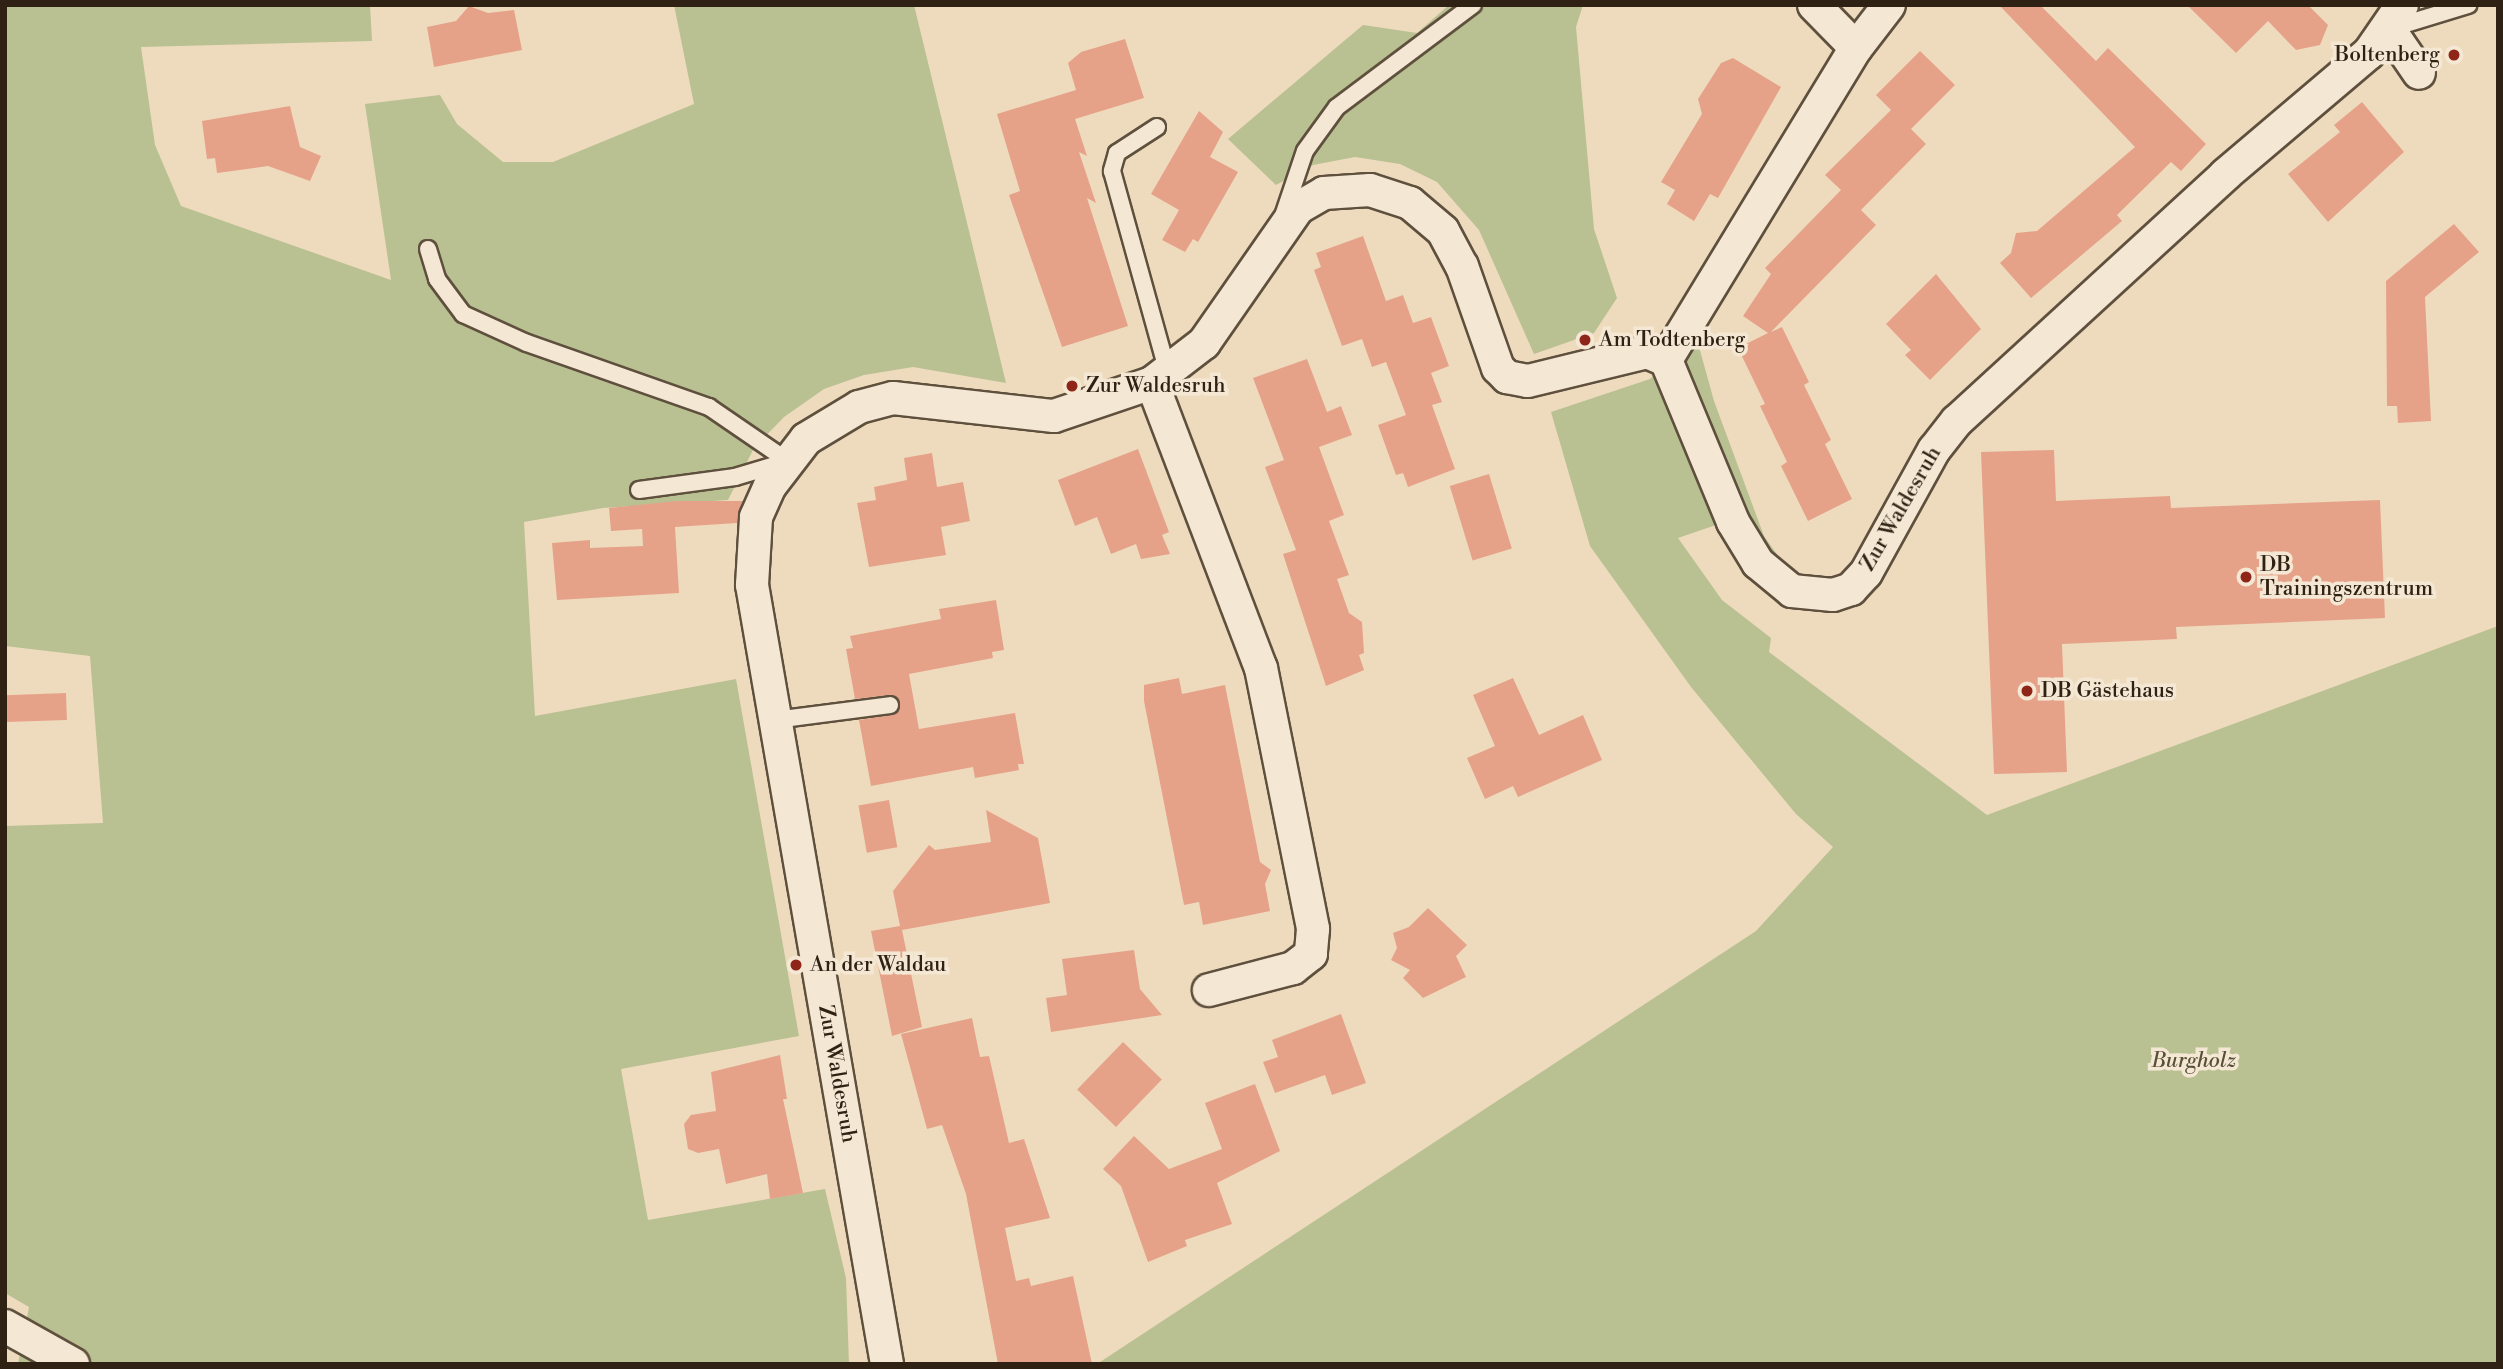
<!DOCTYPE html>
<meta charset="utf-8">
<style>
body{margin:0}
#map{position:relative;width:2503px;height:1369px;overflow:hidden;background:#eedbbd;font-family:"Libre Bodoni",serif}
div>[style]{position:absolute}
.green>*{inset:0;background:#b9c091}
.building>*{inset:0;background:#e6a289;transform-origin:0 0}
.roads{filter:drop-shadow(2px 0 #5f503e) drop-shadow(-2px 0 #5f503e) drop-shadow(0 2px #5f503e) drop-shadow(0 -2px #5f503e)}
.lane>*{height:16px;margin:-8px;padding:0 8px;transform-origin:8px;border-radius:8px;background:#f4e8d4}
.street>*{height:32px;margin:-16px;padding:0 16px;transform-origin:16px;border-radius:16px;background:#f4e8d4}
.dots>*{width:19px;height:19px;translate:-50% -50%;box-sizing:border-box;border:4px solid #f4e8d4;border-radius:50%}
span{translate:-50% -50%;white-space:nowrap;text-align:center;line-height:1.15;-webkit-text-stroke:7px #f4e8d4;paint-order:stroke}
.poi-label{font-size:21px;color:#2f2113}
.right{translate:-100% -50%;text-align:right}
.left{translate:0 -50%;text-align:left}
.street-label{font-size:21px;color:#2f2113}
.park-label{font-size:21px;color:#585139;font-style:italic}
.frame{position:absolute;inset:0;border:7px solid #2f2113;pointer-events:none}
</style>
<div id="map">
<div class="green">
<div style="clip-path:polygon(5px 5px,370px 5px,372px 41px,141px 47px,155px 145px,181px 206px,391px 280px,365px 104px,440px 95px,457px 124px,503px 162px,553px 162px,694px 104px,674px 5px,914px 5px,1006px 383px,913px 367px,864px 375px,824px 389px,784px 417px,754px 448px,728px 500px,603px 508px,524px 522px,535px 716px,736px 679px,799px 1036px,621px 1069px,648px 1220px,825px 1189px,846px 1278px,849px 1364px,18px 1364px,29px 1307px,5px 1293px,5px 826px,103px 823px,90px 656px,5px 646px)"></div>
<div style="clip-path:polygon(1449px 5px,1583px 5px,1576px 27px,1594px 229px,1617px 298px,1594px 333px,1534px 354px,1479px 230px,1437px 182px,1400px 164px,1355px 157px,1313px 165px,1276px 185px,1228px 139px,1363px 25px,1417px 33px)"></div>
<div style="clip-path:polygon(1696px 336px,1714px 401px,1764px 536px,1783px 563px,1739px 517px,1678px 538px,1722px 600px,1771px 638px,1769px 652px,1987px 815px,2498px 626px,2498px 1364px,1097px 1364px,1756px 931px,1833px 847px,1796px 814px,1691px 687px,1590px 546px,1551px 412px,1650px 379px)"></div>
</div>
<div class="building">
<div style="clip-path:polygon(1999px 5px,2040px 5px,2096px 61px,2108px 48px,2206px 144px,2181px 171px,2171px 162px,2117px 215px,2122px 221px,2031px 298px,2000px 263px,2011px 253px,2016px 233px,2037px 231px,2135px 147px)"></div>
<div style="clip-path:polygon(2187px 5px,2308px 5px,2328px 25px,2320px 45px,2296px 50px,2268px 21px,2236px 53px)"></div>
<div style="clip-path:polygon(469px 6px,488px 13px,514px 10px,522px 50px,434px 67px,427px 27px,456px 21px)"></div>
<div style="clip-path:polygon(1125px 39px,1144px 98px,1075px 119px,1087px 156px,1079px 152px,1096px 203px,1087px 198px,1128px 326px,1062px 347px,1009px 195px,1020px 191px,997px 114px,1076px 90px,1068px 63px,1081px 52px)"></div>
<div style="clip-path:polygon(1920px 51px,1955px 85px,1911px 129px,1926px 144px,1861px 210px,1876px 225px,1771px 332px,1782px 327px,1809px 382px,1804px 385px,1831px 440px,1825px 444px,1852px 499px,1808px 521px,1781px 466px,1787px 462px,1760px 406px,1765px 404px,1738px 348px,1768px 333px,1743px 316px,1771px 274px,1765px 268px,1841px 190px,1825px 175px,1891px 110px,1876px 95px)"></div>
<div style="clip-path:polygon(1733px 58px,1781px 87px,1718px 198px,1710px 194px,1694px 221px,1667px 204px,1675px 190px,1661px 182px,1702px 114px,1698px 99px,1721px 63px)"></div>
<div style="clip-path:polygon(2362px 102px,2404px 152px,2328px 222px,2288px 174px,2340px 132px,2334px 125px)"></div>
<div style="clip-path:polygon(290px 106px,300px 147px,321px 156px,310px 181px,268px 166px,217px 173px,215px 158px,207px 159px,202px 121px)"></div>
<div style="clip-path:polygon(1199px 111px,1223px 132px,1210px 157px,1238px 172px,1198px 242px,1193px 239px,1185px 252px,1162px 240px,1179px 210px,1151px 194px)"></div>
<div style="clip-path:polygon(2454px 224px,2479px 252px,2425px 297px,2431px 421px,2398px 423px,2397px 406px,2387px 406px,2386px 281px)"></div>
<div style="clip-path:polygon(1363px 236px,1386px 301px,1403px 295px,1413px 323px,1431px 317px,1449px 366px,1431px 373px,1442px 402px,1432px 405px,1455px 469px,1408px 487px,1403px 473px,1396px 475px,1378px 425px,1406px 415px,1386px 362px,1372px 367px,1362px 339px,1342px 346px,1314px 270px,1321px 267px,1316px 253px)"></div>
<div style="clip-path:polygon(1936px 274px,1981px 329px,1930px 380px,1905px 355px,1911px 350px,1886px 324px)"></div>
<div style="clip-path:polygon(1307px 359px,1327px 412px,1341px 406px,1352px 435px,1319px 447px,1344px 515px,1329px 521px,1349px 575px,1337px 579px,1349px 613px,1362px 622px,1364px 653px,1359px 655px,1364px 670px,1326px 686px,1283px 554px,1296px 550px,1265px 467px,1284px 460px,1253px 378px)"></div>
<div style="clip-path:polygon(1138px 449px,1169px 532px,1162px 535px,1170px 554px,1141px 559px,1136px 544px,1111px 554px,1097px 517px,1075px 526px,1058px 480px)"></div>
<div style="clip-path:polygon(2054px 450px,2056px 501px,2170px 496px,2171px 508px,2380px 500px,2385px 618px,2176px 627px,2177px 639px,2062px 644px,2067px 772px,1994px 774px,1981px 452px)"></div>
<div style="clip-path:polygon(932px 453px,937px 487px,963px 482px,970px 521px,941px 527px,946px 555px,869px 567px,857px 503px,876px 500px,874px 487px,907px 480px,904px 458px)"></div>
<div style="left:1489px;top:474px;width:78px;height:41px;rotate:73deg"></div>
<div style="clip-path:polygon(677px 501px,743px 501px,737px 523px,675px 527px,679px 593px,557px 600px,552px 543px,590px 540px,590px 548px,643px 546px,642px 529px,611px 531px,609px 508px)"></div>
<div style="clip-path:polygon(996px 600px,1004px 650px,992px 652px,993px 658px,909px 674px,919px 729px,1015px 713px,1024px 764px,1018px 764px,1019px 770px,975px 778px,973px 767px,871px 786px,859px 720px,892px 715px,900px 703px,889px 695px,855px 699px,846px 649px,853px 648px,850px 636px,941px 619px,939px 609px)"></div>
<div style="clip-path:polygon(1179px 678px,1182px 694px,1225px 685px,1260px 862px,1271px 870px,1265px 884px,1270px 911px,1203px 925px,1199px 902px,1184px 905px,1144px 701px,1144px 685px)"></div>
<div style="clip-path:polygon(1513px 678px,1539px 735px,1583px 715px,1602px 760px,1518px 797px,1513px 786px,1485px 799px,1467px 758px,1495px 746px,1473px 695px)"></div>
<div style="left:66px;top:693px;width:27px;height:61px;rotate:88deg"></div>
<div style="left:889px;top:800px;width:48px;height:31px;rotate:80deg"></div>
<div style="clip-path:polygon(986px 810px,1038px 838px,1050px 903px,902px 930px,922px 1027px,892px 1036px,871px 931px,900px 926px,893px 891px,929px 845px,935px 850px,991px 842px)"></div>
<div style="clip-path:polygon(1428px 908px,1467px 945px,1456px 956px,1466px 977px,1423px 998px,1403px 978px,1410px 970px,1391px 960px,1397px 948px,1393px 933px,1409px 927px)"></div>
<div style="clip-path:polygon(1134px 950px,1140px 989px,1162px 1015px,1051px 1032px,1046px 998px,1067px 995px,1062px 959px)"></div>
<div style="clip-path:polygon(1341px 1014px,1366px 1083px,1332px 1095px,1325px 1075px,1275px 1093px,1263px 1062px,1278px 1057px,1272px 1040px)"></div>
<div style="clip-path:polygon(972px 1018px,980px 1057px,989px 1056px,1009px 1143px,1024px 1139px,1050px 1218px,1005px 1228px,1016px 1281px,1029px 1278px,1031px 1286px,1073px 1276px,1092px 1364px,998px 1364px,966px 1194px,942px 1125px,927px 1129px,901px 1034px)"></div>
<div style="left:1123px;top:1042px;width:54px;height:66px;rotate:44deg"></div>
<div style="clip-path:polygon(780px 1055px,787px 1099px,783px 1099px,803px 1193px,770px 1199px,767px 1174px,726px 1184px,719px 1149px,698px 1153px,688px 1149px,684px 1124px,691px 1115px,716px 1111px,711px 1072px)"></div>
<div style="clip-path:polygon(1255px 1084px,1280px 1151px,1217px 1183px,1232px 1224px,1185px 1240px,1187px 1246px,1148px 1262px,1121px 1186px,1103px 1169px,1134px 1136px,1169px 1169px,1222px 1149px,1205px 1103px)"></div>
</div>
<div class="roads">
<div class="lane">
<div style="left:2389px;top:29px;width:83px;rotate:-16.9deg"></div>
<div style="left:1157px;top:127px;width:48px;rotate:147deg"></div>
<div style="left:1117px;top:153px;width:19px;rotate:106deg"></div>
<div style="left:1112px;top:171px;width:210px;rotate:74.5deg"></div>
<div style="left:1284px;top:213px;width:65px;rotate:-71.3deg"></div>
<div style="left:1305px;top:151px;width:54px;rotate:-54deg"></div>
<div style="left:1337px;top:107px;width:170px;rotate:-36.9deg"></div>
<div style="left:428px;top:249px;width:31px;rotate:73deg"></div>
<div style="left:437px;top:279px;width:44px;rotate:53.4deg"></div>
<div style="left:463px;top:314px;width:70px;rotate:24.4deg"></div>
<div style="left:527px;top:343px;width:193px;rotate:19.4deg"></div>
<div style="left:709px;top:407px;width:96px;rotate:34.4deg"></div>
<div style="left:639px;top:490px;width:97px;rotate:-7.7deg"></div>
<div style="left:735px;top:477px;width:49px;rotate:-16.6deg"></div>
<div style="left:775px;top:720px;width:116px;rotate:-7.4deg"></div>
</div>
<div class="street">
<div style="left:1814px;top:5px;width:60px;rotate:45.7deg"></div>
<div style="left:2389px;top:29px;width:53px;rotate:55.7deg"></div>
<div style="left:1666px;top:360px;width:365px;rotate:-58.7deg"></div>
<div style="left:1856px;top:48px;width:54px;rotate:-52.5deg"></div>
<div style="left:1152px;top:383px;width:305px;rotate:69.1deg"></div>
<div style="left:1261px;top:668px;width:266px;rotate:78.7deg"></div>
<div style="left:1313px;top:929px;width:25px;rotate:95deg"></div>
<div style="left:1311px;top:954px;width:23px;rotate:142deg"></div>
<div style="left:1293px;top:968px;width:87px;rotate:165.3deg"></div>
<div style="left:5px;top:1326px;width:78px;rotate:29.2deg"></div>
<div style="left:887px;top:1364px;width:791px;rotate:-99.83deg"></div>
<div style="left:752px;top:585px;width:68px;rotate:-86.6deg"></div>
<div style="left:756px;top:517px;width:34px;rotate:-66deg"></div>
<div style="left:770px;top:486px;width:59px;rotate:-52.5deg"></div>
<div style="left:806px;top:439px;width:62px;rotate:-31.1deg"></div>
<div style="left:859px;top:407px;width:35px;rotate:-15deg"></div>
<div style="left:893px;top:398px;width:162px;rotate:6.4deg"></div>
<div style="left:1054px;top:416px;width:103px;rotate:-18.6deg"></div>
<div style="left:1152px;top:383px;width:66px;rotate:-37.6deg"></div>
<div style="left:1204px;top:343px;width:165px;rotate:-55.2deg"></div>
<div style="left:1298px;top:208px;width:30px;rotate:-30deg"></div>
<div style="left:1324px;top:193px;width:46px;rotate:-3.7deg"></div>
<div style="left:1370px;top:190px;width:42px;rotate:18deg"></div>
<div style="left:1410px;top:203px;width:43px;rotate:40.3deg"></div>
<div style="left:1443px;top:231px;width:40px;rotate:62deg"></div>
<div style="left:1462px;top:266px;width:108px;rotate:70.6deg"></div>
<div style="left:1498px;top:368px;width:13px;rotate:45deg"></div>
<div style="left:1507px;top:377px;width:21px;rotate:11deg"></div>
<div style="left:1528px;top:381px;width:122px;rotate:-13.7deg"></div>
<div style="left:1647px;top:352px;width:21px;rotate:23deg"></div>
<div style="left:1666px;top:360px;width:175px;rotate:67.5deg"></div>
<div style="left:1733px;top:522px;width:48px;rotate:58.6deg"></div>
<div style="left:1758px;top:563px;width:44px;rotate:39.5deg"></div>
<div style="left:1792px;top:591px;width:41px;rotate:5.6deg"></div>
<div style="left:1833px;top:595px;width:19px;rotate:-18deg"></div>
<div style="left:1851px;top:589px;width:22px;rotate:-47deg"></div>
<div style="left:1866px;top:573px;width:141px;rotate:-61.1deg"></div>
<div style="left:1934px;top:450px;width:37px;rotate:-52deg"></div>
<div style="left:1957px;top:421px;width:364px;rotate:-42.5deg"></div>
<div style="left:2225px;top:175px;width:189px;rotate:-40.3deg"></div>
<div style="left:2369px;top:53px;width:58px;rotate:-55.5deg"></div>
</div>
</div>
<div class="dots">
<div style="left:2454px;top:55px;background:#8f2418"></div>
<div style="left:1585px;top:340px;background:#8f2418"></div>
<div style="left:1072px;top:386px;background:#8f2418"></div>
<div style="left:2246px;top:577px;background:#8f2418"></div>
<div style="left:2027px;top:691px;background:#8f2418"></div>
<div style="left:796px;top:965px;background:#8f2418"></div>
</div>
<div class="poi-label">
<span class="right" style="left:2440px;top:55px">Boltenberg</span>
<span class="left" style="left:1599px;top:340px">Am Todtenberg</span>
<span class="left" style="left:1086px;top:386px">Zur Waldesruh</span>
<span class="left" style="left:2260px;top:577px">DB<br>Trainingszentrum</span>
<span class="left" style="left:2041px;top:691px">DB Gästehaus</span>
<span class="left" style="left:810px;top:965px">An der Waldau</span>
</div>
<div class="street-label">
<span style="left:1901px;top:509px;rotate:-60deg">Zur Waldesruh</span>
<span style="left:837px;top:1074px;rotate:80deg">Zur Waldesruh</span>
</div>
<div class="park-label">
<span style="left:2194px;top:1061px">Burgholz</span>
</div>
<div class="frame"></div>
</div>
